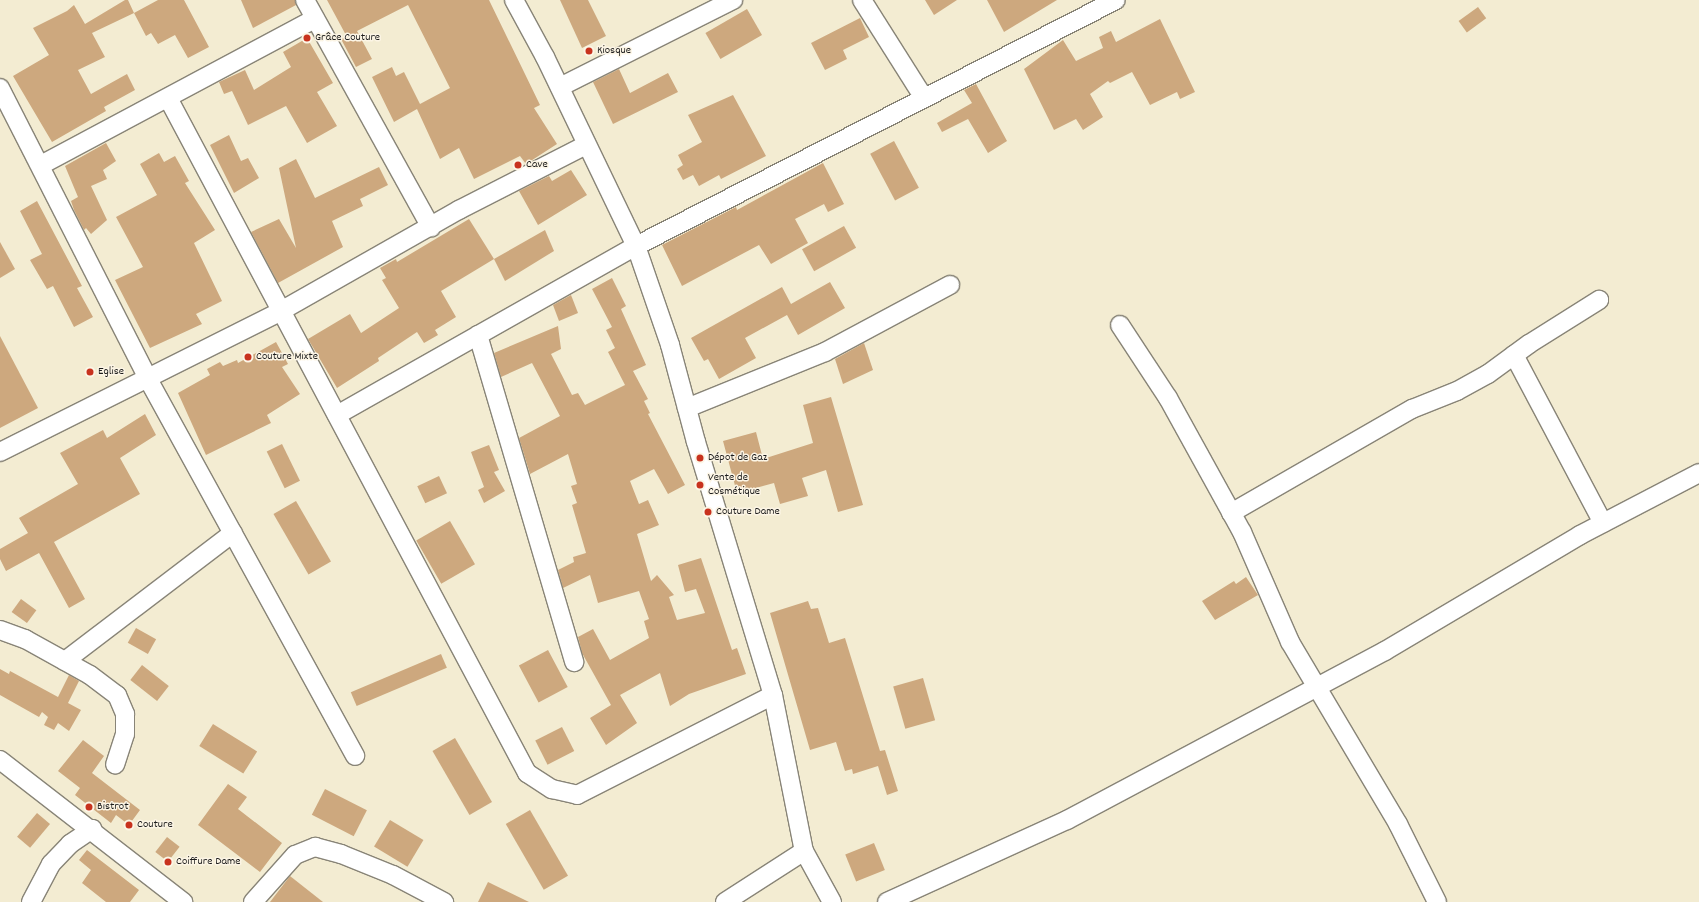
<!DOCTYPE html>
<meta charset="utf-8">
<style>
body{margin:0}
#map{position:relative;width:1699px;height:902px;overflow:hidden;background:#f3ecd2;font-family:Dekko,sans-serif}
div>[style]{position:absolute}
.building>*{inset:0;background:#cda87e;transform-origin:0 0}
.roads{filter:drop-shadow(1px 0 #888477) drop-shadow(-1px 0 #888477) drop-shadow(0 1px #888477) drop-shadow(0 -1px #888477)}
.street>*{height:18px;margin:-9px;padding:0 9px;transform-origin:9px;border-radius:9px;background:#fff}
.dots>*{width:11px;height:11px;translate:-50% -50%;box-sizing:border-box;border:2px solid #fcf5e5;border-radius:50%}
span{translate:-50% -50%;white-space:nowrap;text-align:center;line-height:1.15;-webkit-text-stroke:3px #fcf5e5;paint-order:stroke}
.poi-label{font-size:12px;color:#1c1c1c}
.left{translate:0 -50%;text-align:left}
</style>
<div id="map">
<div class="building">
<div style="clip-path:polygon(125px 0,128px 0,134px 13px,92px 33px,105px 57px,78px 70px,91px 94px,127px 74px,135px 90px,104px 107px,106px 111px,52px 142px,13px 76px,49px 55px,33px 28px,67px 11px,74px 5px,85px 24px)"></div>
<div style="clip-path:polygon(158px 0,184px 0,209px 47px,188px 58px,175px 35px,158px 44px,151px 33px,146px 36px,134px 13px)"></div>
<div style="clip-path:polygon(241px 0,295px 0,296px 5px,253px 28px)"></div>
<div style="clip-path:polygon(327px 0,489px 0,540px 105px,534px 108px,557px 144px,526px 164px,520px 156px,474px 179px,459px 148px,440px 159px,417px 109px,394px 122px,372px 77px,392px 67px,396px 76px,404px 72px,420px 104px,450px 88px,408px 5px,357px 31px,372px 59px,356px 67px,341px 39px,347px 37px)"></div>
<div style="clip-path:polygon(560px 0,588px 0,606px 36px,582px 48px)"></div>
<div style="clip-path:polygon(925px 0,957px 0,934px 15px)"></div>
<div style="clip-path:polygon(987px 0,1057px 0,1004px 32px)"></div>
<div style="left:1478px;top:7px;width:14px;height:24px;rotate:54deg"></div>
<div style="left:747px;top:9px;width:30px;height:48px;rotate:60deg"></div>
<div style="clip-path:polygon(860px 18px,869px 37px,843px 50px,847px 59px,825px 70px,811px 43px)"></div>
<div style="clip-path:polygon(1160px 19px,1195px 92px,1180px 99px,1177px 92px,1150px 105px,1132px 72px,1110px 83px,1108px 81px,1090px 94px,1103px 117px,1083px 130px,1076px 119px,1054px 130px,1024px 69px,1063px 40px,1076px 61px,1103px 48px,1099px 37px,1111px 31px,1116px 42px)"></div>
<div style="clip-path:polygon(307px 38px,333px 83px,317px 92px,337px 126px,307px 143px,286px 106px,248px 125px,232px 91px,224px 94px,219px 82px,245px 70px,254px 90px,291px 67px,283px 52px)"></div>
<div style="clip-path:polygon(619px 69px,630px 93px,668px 73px,678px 92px,613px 124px,593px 82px)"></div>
<div style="clip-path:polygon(976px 84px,1007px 141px,988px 153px,968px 119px,942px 132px,937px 123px,972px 103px,964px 90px)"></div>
<div style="clip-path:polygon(733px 95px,766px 156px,721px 179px,719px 175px,699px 186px,693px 175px,683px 180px,677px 169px,683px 165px,678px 155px,702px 142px,688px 115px)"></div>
<div style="clip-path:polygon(229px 135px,241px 161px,248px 158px,259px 178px,234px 193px,210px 145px)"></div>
<div style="left:894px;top:141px;width:53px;height:27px;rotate:62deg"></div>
<div style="clip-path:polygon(106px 143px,116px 161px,103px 170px,107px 179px,91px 186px,107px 220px,91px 234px,86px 228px,84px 230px,74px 210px,71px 201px,78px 197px,65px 166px)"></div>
<div style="clip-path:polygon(159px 153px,164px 162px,175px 156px,189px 181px,185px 183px,215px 230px,194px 243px,222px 301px,196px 314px,202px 324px,150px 348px,115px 280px,143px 267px,116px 217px,157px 195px,140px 164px)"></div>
<div style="clip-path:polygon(296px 159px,315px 198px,379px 167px,388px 185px,360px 199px,363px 206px,332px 221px,343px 247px,278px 283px,251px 232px,279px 219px,296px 248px,279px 168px)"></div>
<div style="clip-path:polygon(823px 163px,844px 204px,828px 212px,824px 204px,795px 219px,808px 243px,771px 264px,759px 245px,682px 286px,662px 245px,736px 207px,737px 210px)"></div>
<div style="clip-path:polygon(571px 170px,587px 195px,538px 225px,519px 191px,549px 176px,552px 181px)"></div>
<div style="clip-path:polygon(37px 201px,82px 286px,77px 288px,93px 317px,74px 327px,53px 286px,47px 289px,30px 260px,42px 254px,20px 211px)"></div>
<div style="clip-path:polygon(469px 219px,494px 259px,441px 291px,456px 317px,435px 330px,438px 335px,424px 343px,417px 332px,378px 358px,379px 361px,337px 388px,308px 339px,350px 314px,361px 333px,399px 308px,382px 280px,386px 278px,380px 268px,396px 259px,397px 262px)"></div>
<div style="left:844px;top:226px;width:25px;height:48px;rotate:61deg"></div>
<div style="clip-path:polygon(545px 230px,554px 251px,505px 281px,494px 259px)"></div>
<div style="clip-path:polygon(0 242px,15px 269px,0 278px)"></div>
<div style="clip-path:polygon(612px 278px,626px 306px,621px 309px,646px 365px,633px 371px,648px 399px,644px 401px,650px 413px,648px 414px,685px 485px,668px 494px,654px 469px,630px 481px,639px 504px,648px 500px,659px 525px,637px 534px,651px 581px,657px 575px,674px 595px,669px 597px,677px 620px,705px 613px,696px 589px,685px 592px,678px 565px,701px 558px,732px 650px,737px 648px,746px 674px,689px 694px,670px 706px,660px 673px,620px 695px,637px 723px,606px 745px,590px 718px,611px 705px,582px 653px,578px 637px,593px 629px,610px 660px,649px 638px,644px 621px,649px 619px,639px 591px,598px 603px,590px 575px,563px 588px,558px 570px,574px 562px,573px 557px,586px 553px,572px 505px,577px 503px,571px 486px,577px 484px,568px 454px,530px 474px,519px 438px,560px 416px,532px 363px,501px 377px,494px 353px,558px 326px,561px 349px,551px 354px,572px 395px,578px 393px,585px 405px,625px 385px,608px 352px,615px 348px,606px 330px,612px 327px,592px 289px)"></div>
<div style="clip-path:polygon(830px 282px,845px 308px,798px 335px,787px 315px,745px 338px,756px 358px,719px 379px,708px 359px,704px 361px,691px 338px,782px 287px,791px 304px)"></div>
<div style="clip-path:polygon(571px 295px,578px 313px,559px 321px,553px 305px)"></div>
<div style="clip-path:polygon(0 336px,38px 408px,0 428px)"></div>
<div style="clip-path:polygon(276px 342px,288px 364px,282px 367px,300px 394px,267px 415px,271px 423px,206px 455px,178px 393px,210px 375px,207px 369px,220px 362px,223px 366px,237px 360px,238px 363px)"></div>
<div style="clip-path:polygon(864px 343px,873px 370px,843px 384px,835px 359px)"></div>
<div style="clip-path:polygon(831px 397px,863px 505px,838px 512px,826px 470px,802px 478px,808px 496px,780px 504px,774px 483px,737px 493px,723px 441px,756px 432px,763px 459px,813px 443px,803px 405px)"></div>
<div style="clip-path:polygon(145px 414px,156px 435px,120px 458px,140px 494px,54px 542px,85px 599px,69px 608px,39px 553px,6px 571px,0 559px,0 549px,28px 533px,19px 518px,78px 484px,60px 453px,103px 430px,107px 438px)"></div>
<div style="left:282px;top:444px;width:41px;height:17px;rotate:64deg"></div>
<div style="clip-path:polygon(489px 445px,499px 470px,494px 472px,505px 491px,484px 503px,478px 490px,484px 487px,471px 452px)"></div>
<div style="left:439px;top:476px;width:19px;height:24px;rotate:65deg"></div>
<div style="left:296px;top:501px;width:70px;height:26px;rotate:60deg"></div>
<div style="left:450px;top:521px;width:50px;height:39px;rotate:60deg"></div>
<div style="clip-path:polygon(1246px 577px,1258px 595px,1215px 620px,1202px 601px,1234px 581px,1236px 584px)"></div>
<div style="left:21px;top:599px;width:19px;height:16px;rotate:36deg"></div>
<div style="clip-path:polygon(808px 601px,811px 609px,818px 608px,829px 643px,845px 638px,880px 751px,885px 750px,898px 791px,887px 795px,878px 766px,853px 774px,852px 769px,845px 771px,836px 742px,810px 750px,770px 613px)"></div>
<div style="left:136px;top:628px;width:23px;height:17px;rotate:29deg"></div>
<div style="left:548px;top:650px;width:42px;height:33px;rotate:62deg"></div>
<div style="left:441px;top:654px;width:15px;height:98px;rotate:67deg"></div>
<div style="left:142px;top:665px;width:34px;height:19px;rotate:38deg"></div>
<div style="clip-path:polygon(0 669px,9px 674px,10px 671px,58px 697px,69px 675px,79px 681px,68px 703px,81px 710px,69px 731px,58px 723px,54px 730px,44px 725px,48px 717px,42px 712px,39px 717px,0 695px)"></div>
<div style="left:923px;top:678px;width:44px;height:31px;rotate:74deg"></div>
<div style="left:213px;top:724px;width:52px;height:26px;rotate:32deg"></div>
<div style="left:562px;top:727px;width:27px;height:30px;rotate:63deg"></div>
<div style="left:455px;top:738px;width:74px;height:26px;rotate:60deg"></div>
<div style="clip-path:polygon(83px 740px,104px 756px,92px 773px,140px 810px,129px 825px,116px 815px,111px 823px,75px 795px,80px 788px,58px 771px)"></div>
<div style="clip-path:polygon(228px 784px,247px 797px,238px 809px,282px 843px,260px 872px,198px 825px)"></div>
<div style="left:325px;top:789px;width:47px;height:29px;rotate:27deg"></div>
<div style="left:530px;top:810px;width:76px;height:28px;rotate:60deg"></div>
<div style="left:37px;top:813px;width:17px;height:31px;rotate:40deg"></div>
<div style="left:390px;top:820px;width:39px;height:31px;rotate:31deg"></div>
<div style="left:167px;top:837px;width:16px;height:19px;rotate:38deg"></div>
<div style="left:874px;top:843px;width:29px;height:31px;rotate:68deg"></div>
<div style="clip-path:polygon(87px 850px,139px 890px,130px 902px,106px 902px,82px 883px,91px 870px,79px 860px)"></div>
<div style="clip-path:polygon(290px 876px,323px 902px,270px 902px)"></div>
<div style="clip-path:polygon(488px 882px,529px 902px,478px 902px)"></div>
</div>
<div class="roads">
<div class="street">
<div style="left:305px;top:0;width:260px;rotate:61deg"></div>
<div style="left:514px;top:0;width:65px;rotate:61.5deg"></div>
<div style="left:545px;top:57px;width:210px;rotate:64.3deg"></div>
<div style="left:636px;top:246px;width:105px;rotate:71deg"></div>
<div style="left:670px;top:345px;width:100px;rotate:75deg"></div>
<div style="left:696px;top:442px;width:264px;rotate:73.1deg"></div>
<div style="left:773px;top:695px;width:159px;rotate:78.8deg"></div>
<div style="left:804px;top:851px;width:58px;rotate:61.2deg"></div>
<div style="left:862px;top:0;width:116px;rotate:57.7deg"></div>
<div style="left:560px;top:87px;width:194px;rotate:-26.7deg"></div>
<div style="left:0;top:88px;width:326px;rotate:63deg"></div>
<div style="left:148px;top:379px;width:430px;rotate:61.2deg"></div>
<div style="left:168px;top:98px;width:765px;rotate:61.99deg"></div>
<div style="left:527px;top:773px;width:30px;rotate:33deg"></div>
<div style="left:552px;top:789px;width:26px;rotate:13deg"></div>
<div style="left:577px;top:795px;width:220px;rotate:-27deg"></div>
<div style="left:41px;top:165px;width:310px;rotate:-28.1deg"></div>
<div style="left:1120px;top:325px;width:87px;rotate:56.7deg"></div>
<div style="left:1168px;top:398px;width:153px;rotate:61.1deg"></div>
<div style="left:1242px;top:532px;width:120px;rotate:66.4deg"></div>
<div style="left:1290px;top:642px;width:212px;rotate:59.3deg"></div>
<div style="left:1398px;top:824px;width:87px;rotate:63.4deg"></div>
<div style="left:478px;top:335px;width:341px;rotate:73.6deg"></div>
<div style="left:1514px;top:355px;width:190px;rotate:62.1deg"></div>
<div style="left:687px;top:408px;width:149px;rotate:-22.1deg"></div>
<div style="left:825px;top:352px;width:142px;rotate:-28.2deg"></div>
<div style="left:337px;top:415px;width:343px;rotate:-29.5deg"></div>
<div style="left:636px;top:246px;width:539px;rotate:-27.14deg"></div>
<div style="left:0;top:452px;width:314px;rotate:-26.6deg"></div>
<div style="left:281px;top:311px;width:205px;rotate:-29.6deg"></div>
<div style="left:459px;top:210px;width:143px;rotate:-27.1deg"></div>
<div style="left:1231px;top:513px;width:209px;rotate:-29.9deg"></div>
<div style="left:1412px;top:409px;width:48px;rotate:-21.8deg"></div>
<div style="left:1457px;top:391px;width:35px;rotate:-29deg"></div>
<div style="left:1488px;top:374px;width:51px;rotate:-36.2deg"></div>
<div style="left:1529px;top:344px;width:83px;rotate:-32.2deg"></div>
<div style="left:0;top:630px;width:27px;rotate:20deg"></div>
<div style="left:25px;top:639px;width:74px;rotate:29deg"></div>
<div style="left:90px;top:675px;width:34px;rotate:37deg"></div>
<div style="left:117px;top:695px;width:21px;rotate:67deg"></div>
<div style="left:125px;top:714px;width:20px;rotate:90deg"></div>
<div style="left:125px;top:734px;width:32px;rotate:108deg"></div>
<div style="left:65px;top:661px;width:211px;rotate:-37.3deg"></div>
<div style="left:0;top:760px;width:232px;rotate:37.8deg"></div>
<div style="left:31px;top:902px;width:43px;rotate:-62.2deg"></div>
<div style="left:51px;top:864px;width:28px;rotate:-46deg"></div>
<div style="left:70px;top:844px;width:27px;rotate:-34deg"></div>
<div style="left:253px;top:902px;width:63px;rotate:-48.2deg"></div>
<div style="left:295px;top:855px;width:22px;rotate:-22deg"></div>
<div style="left:315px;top:847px;width:27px;rotate:15deg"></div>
<div style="left:341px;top:854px;width:56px;rotate:22deg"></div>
<div style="left:393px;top:875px;width:58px;rotate:27.9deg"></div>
<div style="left:725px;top:902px;width:94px;rotate:-32.8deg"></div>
<div style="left:887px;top:902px;width:198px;rotate:-24.5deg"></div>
<div style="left:1067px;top:820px;width:360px;rotate:-28deg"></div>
<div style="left:1385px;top:651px;width:227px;rotate:-30.7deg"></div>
<div style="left:1580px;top:535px;width:134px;rotate:-27.5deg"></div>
</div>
</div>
<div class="dots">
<div style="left:307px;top:38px;background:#c8321e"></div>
<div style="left:589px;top:51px;background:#c8321e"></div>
<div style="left:518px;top:165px;background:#c8321e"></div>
<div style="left:248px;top:357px;background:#c8321e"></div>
<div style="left:90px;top:372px;background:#c8321e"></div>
<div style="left:700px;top:458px;background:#c8321e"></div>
<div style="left:700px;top:485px;background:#c8321e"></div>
<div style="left:708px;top:512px;background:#c8321e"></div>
<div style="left:89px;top:807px;background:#c8321e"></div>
<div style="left:129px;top:825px;background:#c8321e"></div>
<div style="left:168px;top:862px;background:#c8321e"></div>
</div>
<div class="poi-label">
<span class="left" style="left:315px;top:38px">Grâce Couture</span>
<span class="left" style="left:597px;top:51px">Kiosque</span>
<span class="left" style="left:526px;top:165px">Cave</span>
<span class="left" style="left:256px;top:357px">Couture Mixte</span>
<span class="left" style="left:98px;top:372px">Eglise</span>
<span class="left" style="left:708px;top:458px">Dépot de Gaz</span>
<span class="left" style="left:708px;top:485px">Vente de<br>Cosmétique</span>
<span class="left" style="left:716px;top:512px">Couture Dame</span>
<span class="left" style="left:97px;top:807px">Bistrot</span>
<span class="left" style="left:137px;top:825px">Couture</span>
<span class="left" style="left:176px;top:862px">Coiffure Dame</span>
</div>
</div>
